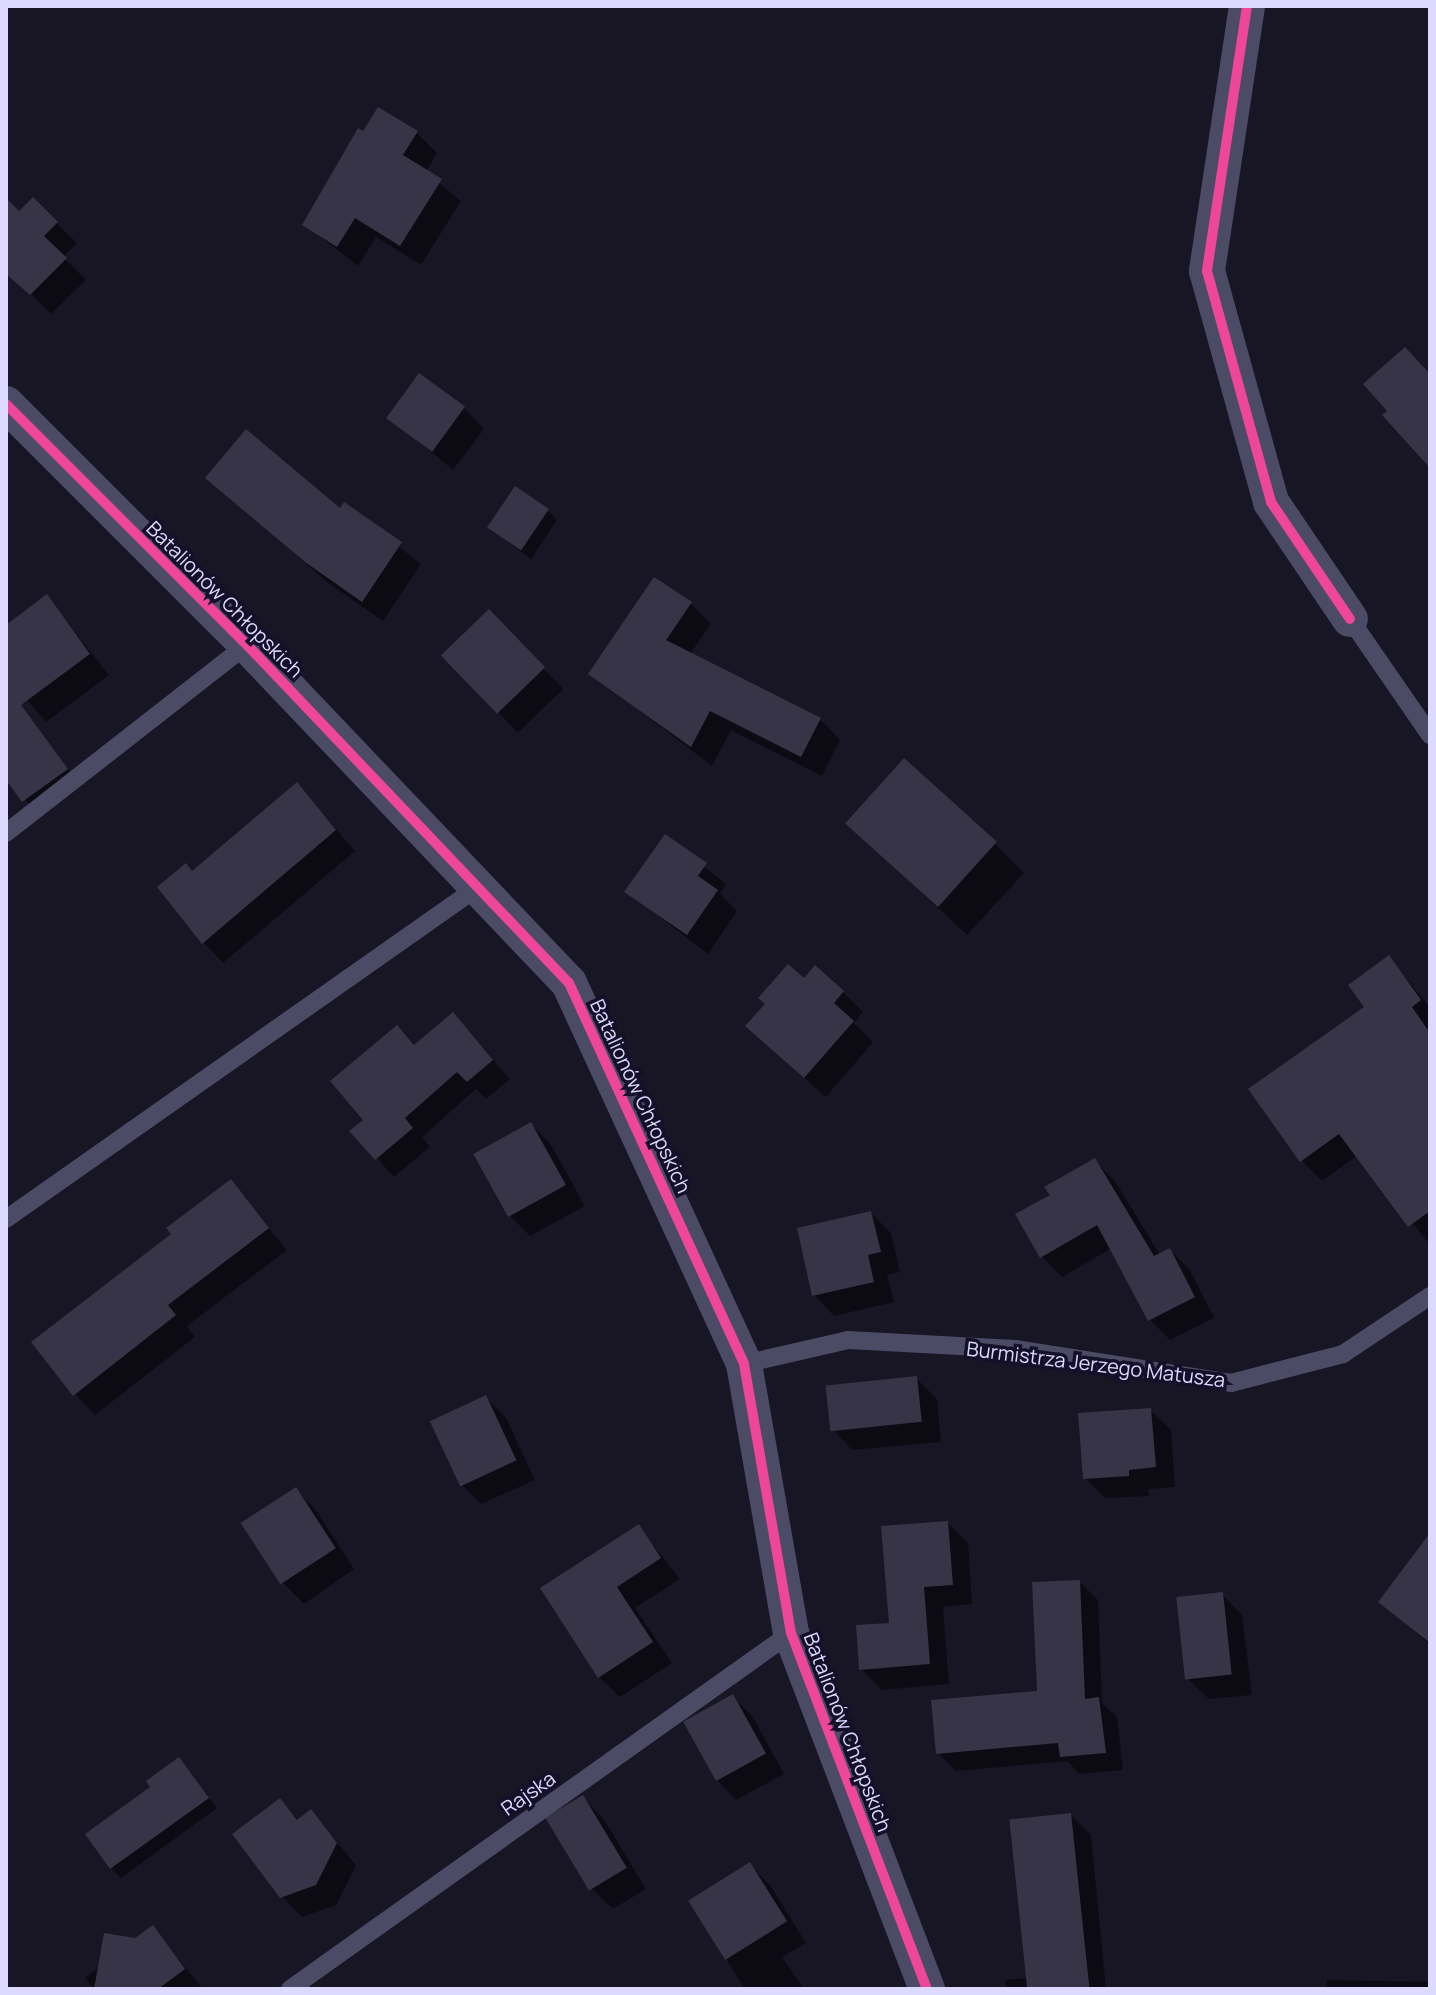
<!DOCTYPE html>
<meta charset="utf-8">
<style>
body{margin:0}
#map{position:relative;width:1436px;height:1995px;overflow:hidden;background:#181624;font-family:Manrope,sans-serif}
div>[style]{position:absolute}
.shadow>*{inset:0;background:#0007;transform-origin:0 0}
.building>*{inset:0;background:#363446;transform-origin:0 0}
.lane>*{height:18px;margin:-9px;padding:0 9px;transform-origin:9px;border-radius:9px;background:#4c4b65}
.street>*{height:36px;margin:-18px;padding:0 18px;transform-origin:18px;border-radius:18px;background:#4c4b65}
.cycleway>*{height:10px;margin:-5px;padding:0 5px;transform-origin:5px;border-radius:5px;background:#ed469a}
span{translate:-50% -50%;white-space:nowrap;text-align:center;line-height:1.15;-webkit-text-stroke:7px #14102a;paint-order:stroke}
.street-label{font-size:20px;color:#ddd9ff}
.frame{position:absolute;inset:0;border:8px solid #ddd9ff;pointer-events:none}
</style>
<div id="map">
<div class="shadow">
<div style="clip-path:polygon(364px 133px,417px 133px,437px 153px,426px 172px,461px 201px,421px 265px,376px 237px,358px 266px,304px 224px)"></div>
<div style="clip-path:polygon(33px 200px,77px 243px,63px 257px,86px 280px,51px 314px,6px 268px,6px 226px)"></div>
<div style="clip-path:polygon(464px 408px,484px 429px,453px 470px,389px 417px)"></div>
<div style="clip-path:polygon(208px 478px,341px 511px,344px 505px,421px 564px,383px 621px,327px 582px)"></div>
<div style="clip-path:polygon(548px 510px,557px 520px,531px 559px,489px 528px)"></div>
<div style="clip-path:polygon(47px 597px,109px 675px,46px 722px,6px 675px,6px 627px)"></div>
<div style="clip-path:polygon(691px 604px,711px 624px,690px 654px,820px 719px,840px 740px,822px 776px,731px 730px,712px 766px,590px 673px)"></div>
<div style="left:489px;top:612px;width:107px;height:63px;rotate:46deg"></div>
<div style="clip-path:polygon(43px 737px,76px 779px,34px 810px,6px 776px,6px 764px)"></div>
<div style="clip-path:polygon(297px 785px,355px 851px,223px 963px,203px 942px,193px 873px)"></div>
<div style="clip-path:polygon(847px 823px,994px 843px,1024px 873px,967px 935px)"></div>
<div style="clip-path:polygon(666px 837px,726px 884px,720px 894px,737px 911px,708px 954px,627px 892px)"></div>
<div style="clip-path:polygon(1389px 958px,1430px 1007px,1430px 1245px,1358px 1155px,1322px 1181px,1302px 1161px)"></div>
<div style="clip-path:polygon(804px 980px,843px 992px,863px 1012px,854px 1023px,873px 1042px,826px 1097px,768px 1046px)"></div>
<div style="clip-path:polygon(453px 1015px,510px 1079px,486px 1099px,476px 1089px,422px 1137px,430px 1147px,394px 1177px,352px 1131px,366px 1120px,397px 1027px,416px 1046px)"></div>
<div style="clip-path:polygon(531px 1124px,551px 1145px,585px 1206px,530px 1236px,509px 1215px)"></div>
<div style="clip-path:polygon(1095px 1161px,1115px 1181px,1160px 1255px,1170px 1250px,1190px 1270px,1214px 1318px,1170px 1340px,1150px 1320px,1112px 1248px,1062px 1277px,1042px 1256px,1053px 1196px)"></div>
<div style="clip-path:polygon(230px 1182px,287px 1250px,187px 1326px,195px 1337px,95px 1415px,75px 1394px,173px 1235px)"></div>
<div style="clip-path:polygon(871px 1213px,891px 1233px,900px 1272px,887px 1275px,894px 1302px,834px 1316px,814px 1295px)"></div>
<div style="clip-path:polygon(916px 1378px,937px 1399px,941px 1442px,852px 1450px,832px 1429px)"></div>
<div style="clip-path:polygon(486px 1397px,506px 1418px,535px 1480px,481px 1504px,461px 1484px)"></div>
<div style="clip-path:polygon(1150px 1410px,1171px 1430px,1175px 1487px,1148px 1489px,1149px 1496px,1105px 1498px,1085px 1478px)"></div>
<div style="clip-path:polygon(296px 1490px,316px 1510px,354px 1569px,304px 1604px,283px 1583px)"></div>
<div style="clip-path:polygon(948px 1523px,968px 1543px,972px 1604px,943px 1607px,949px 1684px,882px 1690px,861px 1669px)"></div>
<div style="clip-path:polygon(639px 1527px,680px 1579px,635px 1608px,672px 1663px,620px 1697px,599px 1677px,542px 1589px)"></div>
<div style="clip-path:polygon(1430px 1537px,1430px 1645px,1380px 1601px)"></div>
<div style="clip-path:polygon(1080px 1582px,1098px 1600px,1102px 1703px,1117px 1717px,1123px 1770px,1080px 1774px,1067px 1761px,956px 1771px,938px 1753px,1039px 1693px)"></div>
<div style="clip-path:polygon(1222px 1594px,1242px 1615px,1252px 1695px,1209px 1699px,1188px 1679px)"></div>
<div style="clip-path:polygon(733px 1697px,753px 1717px,784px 1774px,736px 1800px,716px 1779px,687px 1724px)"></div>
<div style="clip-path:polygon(179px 1760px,217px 1808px,121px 1878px,111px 1868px,153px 1787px)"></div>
<div style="clip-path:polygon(583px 1798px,603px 1818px,646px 1889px,613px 1909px,592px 1889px)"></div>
<div style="clip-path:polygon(280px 1801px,299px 1820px,311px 1812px,356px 1865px,336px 1905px,302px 1917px,282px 1896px)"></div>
<div style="clip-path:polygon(1071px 1815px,1091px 1835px,1106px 1989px,1006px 1989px,1005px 1980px,1028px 1978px)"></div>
<div style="clip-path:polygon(750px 1865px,770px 1885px,806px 1943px,782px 1957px,804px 1989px,745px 1989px,690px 1901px)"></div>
<div style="clip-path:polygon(152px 1927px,203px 1989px,94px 1989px,85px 1978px)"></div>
<div style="left:1327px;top:1980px;width:101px;height:9px;rotate:1deg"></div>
</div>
<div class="building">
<div style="clip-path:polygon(378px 107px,418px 131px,403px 155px,442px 179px,400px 246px,355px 218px,337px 247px,302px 225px,358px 128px,363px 131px)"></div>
<div style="clip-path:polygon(33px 197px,58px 222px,44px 236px,67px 258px,30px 295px,6px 274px,6px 198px,19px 211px)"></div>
<div style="clip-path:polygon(1405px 347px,1430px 374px,1430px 468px,1382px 415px,1387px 411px,1363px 384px)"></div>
<div style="left:419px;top:373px;width:57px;height:56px;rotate:36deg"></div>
<div style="clip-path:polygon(246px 429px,340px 508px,344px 502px,402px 542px,362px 602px,305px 562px,205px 478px)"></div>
<div style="left:515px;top:486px;width:41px;height:50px;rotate:34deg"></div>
<div style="clip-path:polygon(654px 577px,692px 602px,666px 640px,821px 718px,801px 757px,710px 711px,691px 747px,588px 674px)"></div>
<div style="clip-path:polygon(47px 594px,90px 654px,21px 705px,68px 769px,22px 802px,6px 780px,6px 625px)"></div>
<div style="left:489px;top:609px;width:81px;height:67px;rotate:46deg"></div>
<div style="left:904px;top:758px;width:125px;height:88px;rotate:42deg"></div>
<div style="clip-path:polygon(297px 782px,336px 830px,202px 944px,157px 887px,186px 863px,192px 871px)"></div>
<div style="clip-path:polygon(665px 834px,707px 863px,698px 876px,718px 890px,687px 935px,624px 892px)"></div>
<div style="clip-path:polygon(1389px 955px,1421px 1000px,1412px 1007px,1430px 1033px,1430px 1211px,1408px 1227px,1339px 1134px,1300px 1162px,1248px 1089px,1364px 1007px,1348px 985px)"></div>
<div style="clip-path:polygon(788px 964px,804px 978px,815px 965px,844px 991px,834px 1003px,854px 1021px,804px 1078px,745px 1026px,765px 1004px,758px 998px)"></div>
<div style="clip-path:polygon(453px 1012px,493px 1060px,467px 1082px,457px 1072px,405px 1118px,413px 1128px,375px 1160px,349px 1131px,363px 1120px,330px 1081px,397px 1025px,414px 1045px)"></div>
<div style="left:531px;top:1122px;width:72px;height:66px;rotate:61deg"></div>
<div style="clip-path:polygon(1095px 1158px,1154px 1256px,1170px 1248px,1195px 1297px,1148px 1321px,1097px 1225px,1040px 1258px,1015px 1214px,1050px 1195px,1044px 1187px)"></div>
<div style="clip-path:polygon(231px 1179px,269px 1228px,168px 1305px,176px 1315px,73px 1396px,31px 1342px,171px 1234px,166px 1228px)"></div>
<div style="clip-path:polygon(871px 1211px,881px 1252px,868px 1255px,874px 1282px,812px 1296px,797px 1228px)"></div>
<div style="left:917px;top:1376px;width:46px;height:92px;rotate:84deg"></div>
<div style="left:486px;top:1395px;width:72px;height:62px;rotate:65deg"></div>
<div style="clip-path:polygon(1151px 1408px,1156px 1467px,1129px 1470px,1129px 1476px,1083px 1479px,1078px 1413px)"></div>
<div style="left:296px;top:1487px;width:73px;height:66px;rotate:57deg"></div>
<div style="clip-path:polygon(948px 1521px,953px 1585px,924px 1587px,930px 1664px,859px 1670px,856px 1625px,889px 1623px,881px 1526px)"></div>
<div style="clip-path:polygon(639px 1524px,661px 1558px,617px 1587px,653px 1642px,598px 1678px,540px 1588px)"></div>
<div style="clip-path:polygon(1430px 1533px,1430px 1643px,1378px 1602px)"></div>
<div style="clip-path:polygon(1080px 1580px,1085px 1699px,1099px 1697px,1106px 1753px,1060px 1757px,1058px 1743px,936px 1754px,931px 1700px,1037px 1691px,1032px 1582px)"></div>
<div style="left:1223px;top:1592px;width:83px;height:47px;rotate:84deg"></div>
<div style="left:733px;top:1694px;width:68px;height:57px;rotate:61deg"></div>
<div style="clip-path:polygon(179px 1757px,209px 1798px,110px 1869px,85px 1834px,150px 1787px,146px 1781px)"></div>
<div style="left:583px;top:1795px;width:85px;height:44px;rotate:59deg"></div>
<div style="clip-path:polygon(280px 1798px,297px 1820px,311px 1809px,337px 1843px,316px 1885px,280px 1898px,232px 1834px)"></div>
<div style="left:1071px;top:1813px;width:177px;height:62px;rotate:84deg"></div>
<div style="left:750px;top:1862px;width:70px;height:73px;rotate:58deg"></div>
<div style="clip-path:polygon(153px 1925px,185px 1969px,158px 1989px,94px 1989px,104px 1933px,135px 1938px)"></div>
</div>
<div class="lane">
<div style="left:1350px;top:619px;width:141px;rotate:55.4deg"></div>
<div style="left:6px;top:833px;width:306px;rotate:-38deg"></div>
<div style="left:6px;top:1219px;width:577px;rotate:-35.12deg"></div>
<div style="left:744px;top:1364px;width:107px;rotate:-13deg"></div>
<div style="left:848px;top:1340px;width:167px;rotate:3.1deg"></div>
<div style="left:1015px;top:1349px;width:219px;rotate:8.9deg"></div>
<div style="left:1231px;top:1383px;width:116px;rotate:-14.5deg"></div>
<div style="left:1343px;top:1354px;width:105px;rotate:-33.7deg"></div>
<div style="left:290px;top:1989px;width:615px;rotate:-35.4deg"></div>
</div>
<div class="street">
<div style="left:1247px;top:6px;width:268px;rotate:98.6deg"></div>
<div style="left:1207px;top:271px;width:240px;rotate:74.5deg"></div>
<div style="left:1271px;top:502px;width:141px;rotate:56deg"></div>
<div style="left:6px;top:404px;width:341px;rotate:45deg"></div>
<div style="left:247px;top:645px;width:467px;rotate:46.4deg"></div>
<div style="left:569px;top:983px;width:419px;rotate:65.3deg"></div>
<div style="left:744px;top:1364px;width:273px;rotate:80.1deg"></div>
<div style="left:791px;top:1633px;width:381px;rotate:69.1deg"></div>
</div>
<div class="cycleway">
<div style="left:1247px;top:6px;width:268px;rotate:98.6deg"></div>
<div style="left:1207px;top:271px;width:240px;rotate:74.5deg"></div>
<div style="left:1271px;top:502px;width:141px;rotate:56deg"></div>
<div style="left:6px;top:404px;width:341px;rotate:45deg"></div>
<div style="left:247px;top:645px;width:467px;rotate:46.4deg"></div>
<div style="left:569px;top:983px;width:419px;rotate:65.3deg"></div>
<div style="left:744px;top:1364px;width:273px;rotate:80.1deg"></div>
<div style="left:791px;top:1633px;width:381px;rotate:69.1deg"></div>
</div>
<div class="street-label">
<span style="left:225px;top:599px;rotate:45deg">Batalionów Chłopskich</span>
<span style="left:641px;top:1096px;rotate:65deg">Batalionów Chłopskich</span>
<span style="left:1096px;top:1364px;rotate:7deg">Burmistrza Jerzego Matusza</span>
<span style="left:848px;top:1732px;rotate:69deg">Batalionów Chłopskich</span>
<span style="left:528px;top:1793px;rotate:-35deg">Rajska</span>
</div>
<div class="frame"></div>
</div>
